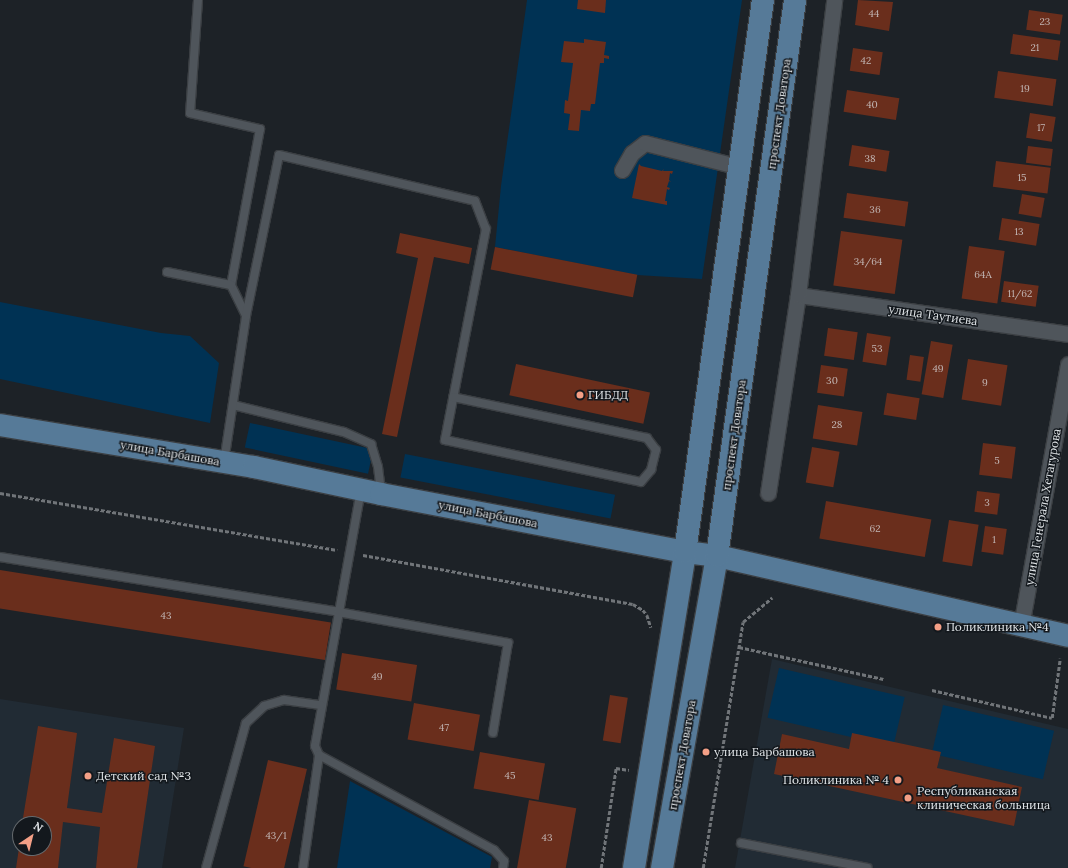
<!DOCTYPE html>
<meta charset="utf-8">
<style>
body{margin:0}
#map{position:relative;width:1068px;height:868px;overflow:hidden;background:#1d2227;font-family:Lora,serif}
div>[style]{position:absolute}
.built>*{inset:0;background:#212b34}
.green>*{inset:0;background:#003254;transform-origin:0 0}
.building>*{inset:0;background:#6a2e1c;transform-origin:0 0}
.path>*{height:2.5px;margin-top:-1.25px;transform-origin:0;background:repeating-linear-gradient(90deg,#717579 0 4px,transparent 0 6px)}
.roads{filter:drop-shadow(1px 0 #3b3f43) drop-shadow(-1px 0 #3b3f43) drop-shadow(0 1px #3b3f43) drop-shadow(0 -1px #3b3f43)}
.service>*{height:8px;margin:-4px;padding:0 4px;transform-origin:4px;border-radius:4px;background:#4f555b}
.minor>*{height:15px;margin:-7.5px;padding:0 7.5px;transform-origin:7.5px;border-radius:7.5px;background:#4f555b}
.primary>*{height:22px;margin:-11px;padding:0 11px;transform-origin:11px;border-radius:11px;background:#567a98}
.dots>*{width:11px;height:11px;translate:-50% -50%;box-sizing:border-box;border:2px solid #13181d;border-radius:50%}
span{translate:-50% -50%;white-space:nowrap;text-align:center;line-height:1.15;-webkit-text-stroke:3px #13181d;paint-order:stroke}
.number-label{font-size:10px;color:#c2b6b4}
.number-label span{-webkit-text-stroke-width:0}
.street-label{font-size:12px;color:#e0e4e7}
.poi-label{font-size:12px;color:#e0e4e7}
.left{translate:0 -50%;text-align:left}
.right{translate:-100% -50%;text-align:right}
.north{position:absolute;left:12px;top:816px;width:40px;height:40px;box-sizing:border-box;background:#13181d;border:1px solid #656a6e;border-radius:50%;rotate:35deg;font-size:11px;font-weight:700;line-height:16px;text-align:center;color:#e0e4e7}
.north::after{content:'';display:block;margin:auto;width:14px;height:18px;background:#f39f86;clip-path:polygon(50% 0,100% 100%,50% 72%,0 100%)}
</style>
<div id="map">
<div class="built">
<div style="clip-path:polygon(772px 659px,1068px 729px,1068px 868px,735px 868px)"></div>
<div style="clip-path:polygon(evenodd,0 699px,184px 728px,162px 868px,0 868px,0 699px,20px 824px,44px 824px,44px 848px,20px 848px,20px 824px)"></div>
</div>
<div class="green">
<div style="clip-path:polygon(527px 0,742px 0,702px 279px,637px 275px,495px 247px,501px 186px)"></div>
<div style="clip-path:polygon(0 302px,161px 333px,190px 336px,219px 363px,210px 423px,0 379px)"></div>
<div style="left:250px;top:423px;width:126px;height:25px;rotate:12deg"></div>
<div style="left:405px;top:454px;width:214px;height:24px;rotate:11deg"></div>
<div style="left:779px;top:668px;width:129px;height:51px;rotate:13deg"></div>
<div style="left:943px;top:705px;width:114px;height:50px;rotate:13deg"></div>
<div style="clip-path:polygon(350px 781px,492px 857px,490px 868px,337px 868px)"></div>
</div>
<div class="building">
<div style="clip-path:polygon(578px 0,606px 0,605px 13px,577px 9px)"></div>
<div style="clip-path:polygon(858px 0,893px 2px,889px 31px,855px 25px)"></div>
<div style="left:1029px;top:10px;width:34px;height:20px;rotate:8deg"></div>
<div style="left:1013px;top:34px;width:48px;height:20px;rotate:8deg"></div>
<div style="clip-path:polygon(584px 39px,606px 42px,604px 55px,609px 56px,609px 59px,604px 58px,604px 63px,600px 63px,595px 104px,591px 104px,590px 111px,581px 110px,579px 131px,568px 130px,570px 114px,564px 113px,565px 100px,568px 101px,573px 63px,561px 62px,564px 41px,584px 43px)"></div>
<div style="left:853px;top:48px;width:30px;height:23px;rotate:8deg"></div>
<div style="left:998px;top:71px;width:59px;height:27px;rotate:8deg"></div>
<div style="left:847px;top:90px;width:53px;height:22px;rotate:9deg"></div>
<div style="left:1030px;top:113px;width:26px;height:25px;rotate:9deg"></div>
<div style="left:852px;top:145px;width:38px;height:21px;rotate:9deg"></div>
<div style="left:1028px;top:146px;width:25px;height:17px;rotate:7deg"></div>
<div style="left:996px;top:161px;width:55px;height:26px;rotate:7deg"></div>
<div style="clip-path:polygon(639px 164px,641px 166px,662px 171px,664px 169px,663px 171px,673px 171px,672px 174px,670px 173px,669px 180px,671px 182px,669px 181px,667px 187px,670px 188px,669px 190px,667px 189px,665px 201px,667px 201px,667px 205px,632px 198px)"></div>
<div style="left:847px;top:193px;width:62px;height:25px;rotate:8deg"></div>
<div style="left:1022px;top:194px;width:23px;height:20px;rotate:10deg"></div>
<div style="left:1002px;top:218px;width:38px;height:22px;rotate:9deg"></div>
<div style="left:841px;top:231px;width:62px;height:55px;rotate:8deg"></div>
<div style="clip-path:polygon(400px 233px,472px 248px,469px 264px,434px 257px,397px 437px,382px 434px,418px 258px,396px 253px)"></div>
<div style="left:969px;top:246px;width:36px;height:53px;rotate:8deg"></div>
<div style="left:495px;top:247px;width:145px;height:23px;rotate:11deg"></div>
<div style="left:1004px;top:281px;width:35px;height:21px;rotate:8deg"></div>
<div style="left:828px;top:328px;width:30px;height:28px;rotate:8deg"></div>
<div style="left:867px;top:333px;width:24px;height:29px;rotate:9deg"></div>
<div style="left:931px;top:341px;width:22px;height:54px;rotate:10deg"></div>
<div style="left:910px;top:355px;width:14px;height:25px;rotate:8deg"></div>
<div style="left:968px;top:359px;width:40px;height:41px;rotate:9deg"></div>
<div style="left:516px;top:364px;width:137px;height:32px;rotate:12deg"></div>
<div style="left:821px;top:365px;width:27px;height:28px;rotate:8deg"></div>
<div style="left:887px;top:393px;width:33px;height:22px;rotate:9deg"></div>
<div style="left:818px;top:405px;width:45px;height:34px;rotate:9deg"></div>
<div style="left:983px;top:443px;width:33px;height:32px;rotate:7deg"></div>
<div style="left:812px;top:447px;width:28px;height:36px;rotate:10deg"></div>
<div style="left:977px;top:491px;width:23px;height:21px;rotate:7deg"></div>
<div style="left:826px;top:501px;width:107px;height:38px;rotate:10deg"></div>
<div style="left:949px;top:520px;width:30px;height:42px;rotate:9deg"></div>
<div style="left:985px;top:526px;width:22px;height:26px;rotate:8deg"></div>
<div style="left:0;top:570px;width:335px;height:38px;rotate:9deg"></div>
<div style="left:342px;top:653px;width:76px;height:37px;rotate:9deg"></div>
<div style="left:610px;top:695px;width:18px;height:46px;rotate:9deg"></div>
<div style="left:414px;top:703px;width:67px;height:37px;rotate:10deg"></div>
<div style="clip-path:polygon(38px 726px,77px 733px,67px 808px,102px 813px,114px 738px,155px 746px,137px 868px,96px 868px,100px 827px,63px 822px,58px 868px,16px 868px,19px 848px,44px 848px,44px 824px,22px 824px)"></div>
<div style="clip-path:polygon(852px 733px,941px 752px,937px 768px,1022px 787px,1014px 826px,774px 774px,782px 734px,849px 749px)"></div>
<div style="left:480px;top:752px;width:66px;height:37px;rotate:10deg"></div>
<div style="left:268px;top:760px;width:40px;height:109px;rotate:13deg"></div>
<div style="left:529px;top:800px;width:48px;height:69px;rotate:10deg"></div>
</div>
<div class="path">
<div style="left:0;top:493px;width:342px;rotate:9.6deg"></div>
<div style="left:363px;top:555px;width:274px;rotate:10.3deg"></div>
<div style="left:633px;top:604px;width:12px;rotate:31deg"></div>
<div style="left:643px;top:610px;width:6px;rotate:51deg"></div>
<div style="left:647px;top:615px;width:13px;rotate:72deg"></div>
<div style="left:739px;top:647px;width:148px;rotate:12.5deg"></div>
<div style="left:932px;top:690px;width:123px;rotate:13.1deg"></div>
<div style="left:1052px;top:718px;width:60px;rotate:-82.3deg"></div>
<div style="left:601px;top:868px;width:101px;rotate:-81.5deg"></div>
<div style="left:616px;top:768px;width:13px;rotate:9deg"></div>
<div style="left:703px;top:868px;width:249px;rotate:-80.8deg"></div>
<div style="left:743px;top:622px;width:38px;rotate:-40deg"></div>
</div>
<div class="roads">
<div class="service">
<div style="left:198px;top:0;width:113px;rotate:94deg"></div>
<div style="left:190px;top:113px;width:72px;rotate:12.9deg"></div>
<div style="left:260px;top:129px;width:159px;rotate:100.5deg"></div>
<div style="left:231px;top:285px;width:34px;rotate:64deg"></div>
<div style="left:167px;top:272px;width:65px;rotate:11.5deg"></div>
<div style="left:233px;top:405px;width:114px;rotate:13.7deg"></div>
<div style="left:344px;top:432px;width:30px;rotate:24deg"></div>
<div style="left:371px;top:444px;width:24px;rotate:73deg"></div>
<div style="left:378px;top:467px;width:26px;rotate:83deg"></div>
<div style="left:224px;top:462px;width:148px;rotate:-81.4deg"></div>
<div style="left:246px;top:316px;width:164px;rotate:-78.4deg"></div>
<div style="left:279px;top:155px;width:201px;rotate:13.2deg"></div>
<div style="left:475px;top:201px;width:30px;rotate:69deg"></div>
<div style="left:486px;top:229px;width:215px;rotate:101deg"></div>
<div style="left:445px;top:440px;width:200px;rotate:12.1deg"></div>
<div style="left:641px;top:482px;width:16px;rotate:-50deg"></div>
<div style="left:651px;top:470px;width:21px;rotate:-76deg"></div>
<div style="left:656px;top:450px;width:15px;rotate:-127deg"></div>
<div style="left:647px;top:438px;width:198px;rotate:-168.1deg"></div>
<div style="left:361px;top:490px;width:260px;rotate:100.2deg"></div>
<div style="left:315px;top:746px;width:10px;rotate:66deg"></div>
<div style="left:319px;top:755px;width:199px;rotate:28.5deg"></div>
<div style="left:494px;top:850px;width:15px;rotate:48deg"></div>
<div style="left:504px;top:861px;width:7px;rotate:98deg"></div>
<div style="left:0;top:557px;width:342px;rotate:9.2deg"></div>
<div style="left:338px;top:612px;width:173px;rotate:10.3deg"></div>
<div style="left:508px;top:643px;width:91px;rotate:99.5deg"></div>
<div style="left:741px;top:843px;width:129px;rotate:11.1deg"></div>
<div style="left:206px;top:868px;width:150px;rotate:-74.6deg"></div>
<div style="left:246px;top:723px;width:25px;rotate:-43deg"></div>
<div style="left:264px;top:706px;width:21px;rotate:-17deg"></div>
<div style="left:284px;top:700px;width:37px;rotate:8deg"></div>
<div style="left:303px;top:868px;width:114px;rotate:-81.9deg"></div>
</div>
<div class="minor">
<div style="left:622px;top:170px;width:20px;rotate:-60deg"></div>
<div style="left:632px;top:153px;width:16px;rotate:-38deg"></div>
<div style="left:645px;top:143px;width:98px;rotate:14.2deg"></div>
<div style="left:798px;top:295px;width:273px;rotate:8.2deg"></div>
<div style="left:768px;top:493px;width:200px;rotate:-81.4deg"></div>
<div style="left:798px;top:295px;width:297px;rotate:-83deg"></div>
<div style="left:1021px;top:626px;width:266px;rotate:-79.8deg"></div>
</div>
<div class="primary">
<div style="left:0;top:425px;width:257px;rotate:9.4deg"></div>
<div style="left:254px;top:467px;width:130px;rotate:12deg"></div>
<div style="left:381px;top:494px;width:309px;rotate:10.8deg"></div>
<div style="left:685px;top:552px;width:32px;rotate:7deg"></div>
<div style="left:717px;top:556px;width:360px;rotate:12.8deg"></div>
<div style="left:634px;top:868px;width:320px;rotate:-80.8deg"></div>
<div style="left:685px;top:552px;width:557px;rotate:-81.96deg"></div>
<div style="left:662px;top:868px;width:317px;rotate:-80deg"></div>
<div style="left:717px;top:556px;width:561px;rotate:-82.01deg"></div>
</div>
</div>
<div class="dots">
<div style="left:580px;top:395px;background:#f39f86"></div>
<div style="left:938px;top:627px;background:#f39f86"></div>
<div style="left:706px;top:752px;background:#f39f86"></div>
<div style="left:88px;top:776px;background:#f39f86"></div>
<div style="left:898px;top:780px;background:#f39f86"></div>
<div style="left:908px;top:798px;background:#f39f86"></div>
</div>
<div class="number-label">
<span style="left:874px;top:14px">44</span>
<span style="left:1045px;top:22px">23</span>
<span style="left:1035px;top:48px">21</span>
<span style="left:866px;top:61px">42</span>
<span style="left:1025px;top:89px">19</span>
<span style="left:872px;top:105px">40</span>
<span style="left:1041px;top:128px">17</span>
<span style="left:870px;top:159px">38</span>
<span style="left:1022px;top:178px">15</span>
<span style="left:875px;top:210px">36</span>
<span style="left:1019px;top:232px">13</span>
<span style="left:868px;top:262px">34/64</span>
<span style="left:983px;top:275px">64А</span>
<span style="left:1020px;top:294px">11/62</span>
<span style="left:877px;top:349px">53</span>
<span style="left:938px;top:369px">49</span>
<span style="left:832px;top:381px">30</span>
<span style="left:985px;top:383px">9</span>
<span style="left:837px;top:425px">28</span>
<span style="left:997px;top:461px">5</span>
<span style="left:987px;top:503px">3</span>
<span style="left:875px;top:529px">62</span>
<span style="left:994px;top:540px">1</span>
<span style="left:166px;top:616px">43</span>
<span style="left:377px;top:677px">49</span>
<span style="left:444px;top:728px">47</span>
<span style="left:510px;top:776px">45</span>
<span style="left:276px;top:836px">43/1</span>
<span style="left:547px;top:838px">43</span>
</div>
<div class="street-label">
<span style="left:779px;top:114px;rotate:-82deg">проспект Доватора</span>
<span style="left:933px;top:315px;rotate:8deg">улица Таутиева</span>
<span style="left:734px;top:435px;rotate:-82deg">проспект Доватора</span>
<span style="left:170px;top:453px;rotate:10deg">улица Барбашова</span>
<span style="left:1043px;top:507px;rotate:-80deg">улица Генерала Хетагурова</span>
<span style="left:488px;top:514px;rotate:11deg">улица Барбашова</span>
<span style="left:682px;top:755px;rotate:-80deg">проспект Доватора</span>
</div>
<div class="poi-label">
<span class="left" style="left:588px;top:395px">ГИБДД</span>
<span class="left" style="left:946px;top:627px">Поликлиника №4</span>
<span class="left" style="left:714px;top:752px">улица Барбашова</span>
<span class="left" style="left:96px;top:776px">Детский сад №3</span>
<span class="right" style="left:889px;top:780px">Поликлиника № 4</span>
<span class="left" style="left:917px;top:798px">Республиканская<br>клиническая больница</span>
</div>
<div class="north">N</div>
</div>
